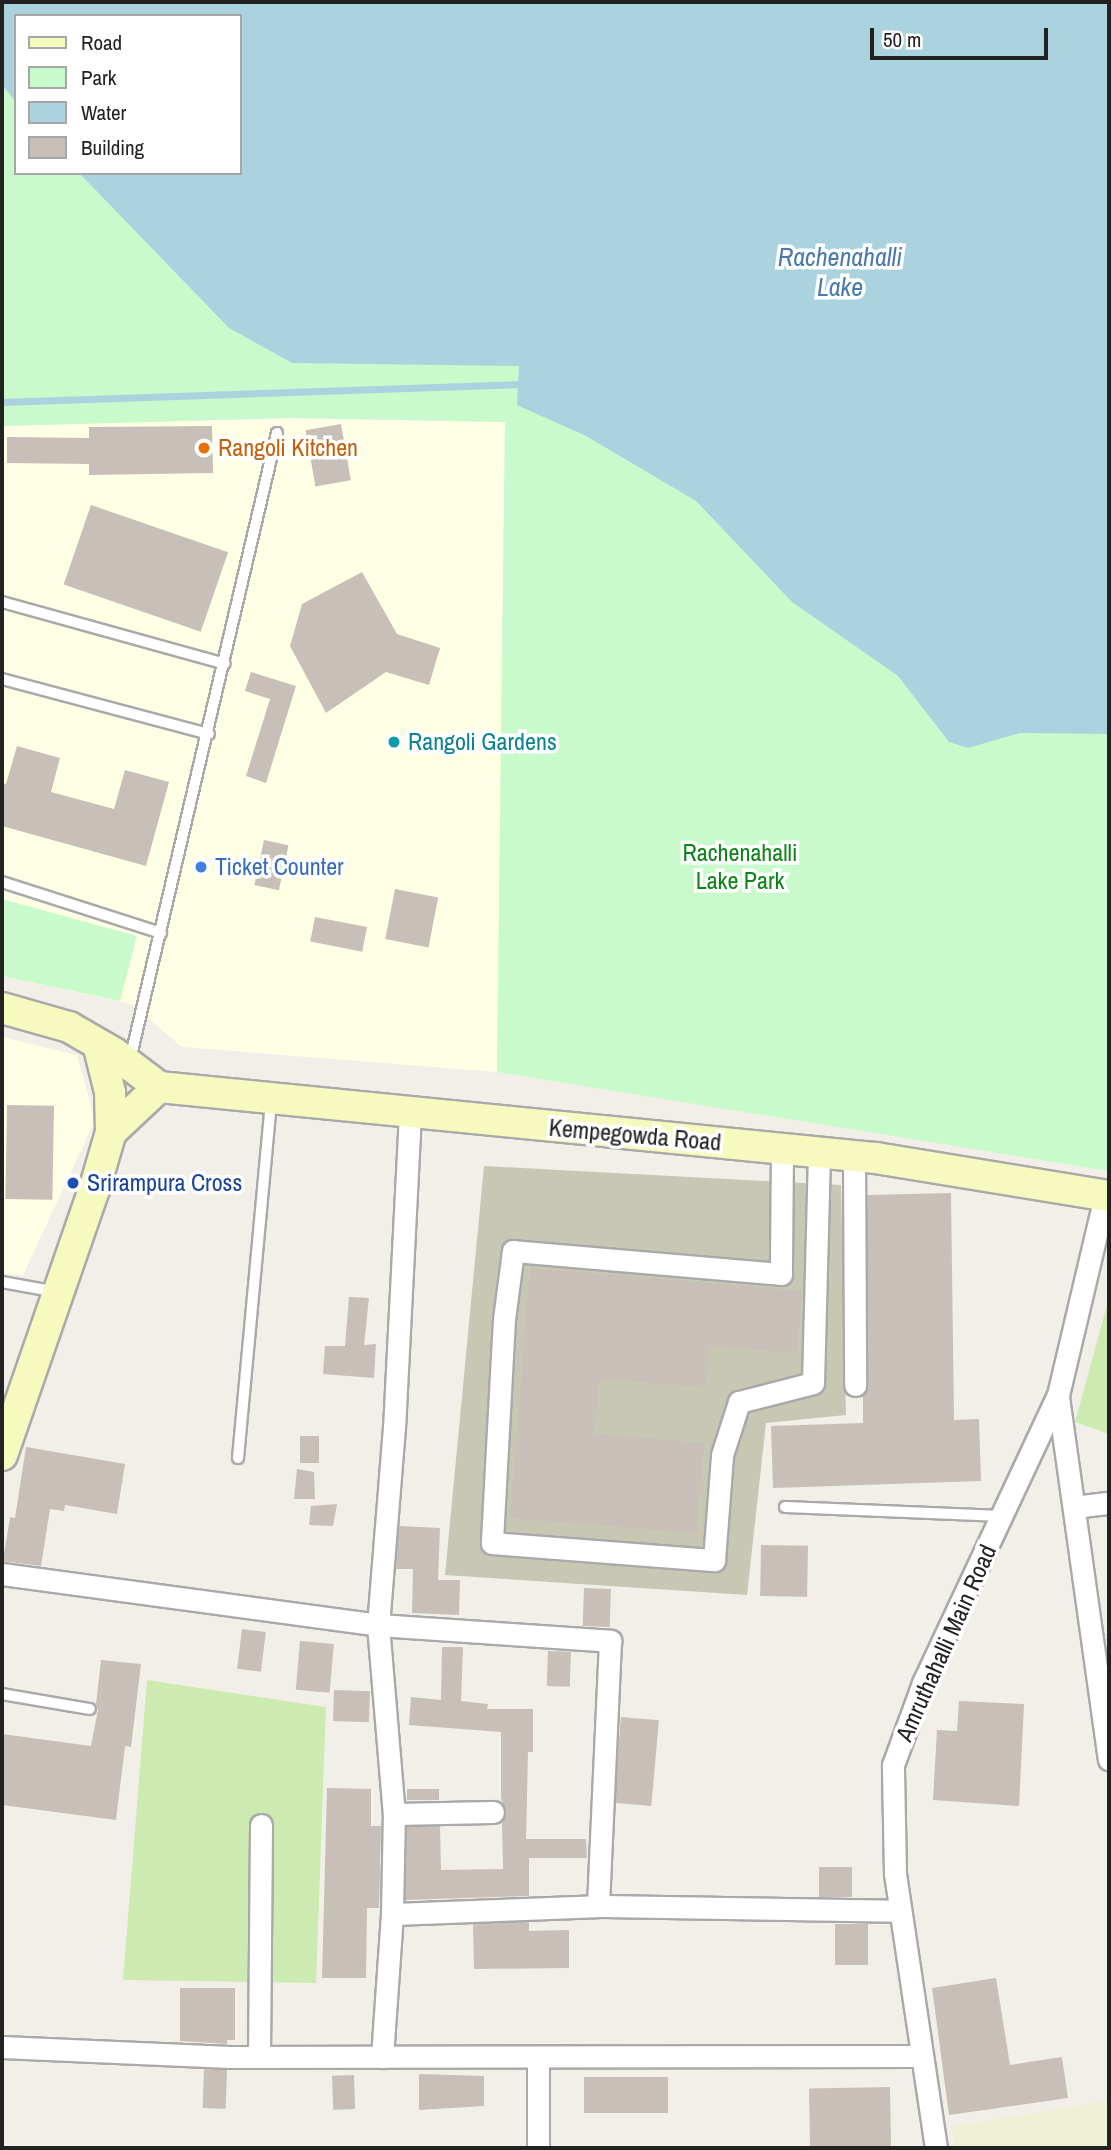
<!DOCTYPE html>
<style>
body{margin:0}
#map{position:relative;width:1111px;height:2150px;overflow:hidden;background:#f2efe9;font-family:"Archivo Narrow",sans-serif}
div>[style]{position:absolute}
.education>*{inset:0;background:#ffffe5}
.construction>*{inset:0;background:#c7c7b4}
.farmland>*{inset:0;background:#eef0d5}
.grass>*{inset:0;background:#cdebb0}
.park>*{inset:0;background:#c8facc}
.water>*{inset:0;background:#aad3df}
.stream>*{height:7px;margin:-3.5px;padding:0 3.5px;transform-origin:3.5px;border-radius:3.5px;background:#aad3df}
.building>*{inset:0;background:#c7bfb8;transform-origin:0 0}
.roads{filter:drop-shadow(2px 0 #a9a9a9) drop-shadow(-2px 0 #a9a9a9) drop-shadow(0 2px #a9a9a9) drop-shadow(0 -2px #a9a9a9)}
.lane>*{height:10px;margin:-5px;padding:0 5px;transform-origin:5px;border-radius:5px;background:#fff}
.street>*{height:21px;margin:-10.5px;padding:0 10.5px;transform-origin:10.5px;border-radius:10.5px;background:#fff}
.secondary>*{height:30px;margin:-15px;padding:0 15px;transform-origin:15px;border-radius:15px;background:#f7fabf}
.dots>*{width:19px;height:19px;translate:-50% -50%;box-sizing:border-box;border:4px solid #fff;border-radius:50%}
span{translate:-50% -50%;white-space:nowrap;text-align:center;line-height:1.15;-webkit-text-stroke:7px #fff;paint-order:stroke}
.food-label{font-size:24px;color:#c56008}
.left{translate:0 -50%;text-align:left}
.culture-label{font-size:24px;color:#0d838f}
.park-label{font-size:24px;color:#0c8416}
.shop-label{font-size:24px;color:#366cbe}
.street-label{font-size:24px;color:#222}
.transit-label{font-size:24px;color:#164399}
.water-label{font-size:26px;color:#4a7aab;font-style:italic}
.frame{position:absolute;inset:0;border:4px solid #222;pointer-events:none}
.legend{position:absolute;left:14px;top:14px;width:228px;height:161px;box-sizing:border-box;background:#fff;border:2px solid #a7a7a7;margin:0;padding:9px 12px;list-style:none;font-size:21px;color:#222}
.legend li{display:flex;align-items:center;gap:14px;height:35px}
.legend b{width:35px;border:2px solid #a7a7a7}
.scale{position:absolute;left:870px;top:28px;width:178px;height:32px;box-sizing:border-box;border:4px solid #222;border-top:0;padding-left:9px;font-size:21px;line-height:24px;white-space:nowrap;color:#222;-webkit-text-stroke:5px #fff;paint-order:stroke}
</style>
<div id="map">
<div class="education">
<div style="clip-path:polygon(291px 418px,505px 422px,497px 1072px,182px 1047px,131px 1004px,2px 976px,2px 426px)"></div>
<div style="clip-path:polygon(2px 1037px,77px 1055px,95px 1120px,23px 1275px,2px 1273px)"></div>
</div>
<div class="construction">
<div style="clip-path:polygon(484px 1166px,841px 1185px,846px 1415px,766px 1423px,747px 1595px,445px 1575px)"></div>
</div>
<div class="farmland">
<div style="clip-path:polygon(1109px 2101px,1109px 2148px,955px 2148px,952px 2127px)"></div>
</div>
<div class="grass">
<div style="clip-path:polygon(1109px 1298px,1109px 1434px,1075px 1422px)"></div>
<div style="clip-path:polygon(147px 1680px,326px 1707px,316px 1983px,123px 1980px)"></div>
</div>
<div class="park">
<div style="clip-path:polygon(2px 85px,16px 102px,16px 173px,79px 173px,229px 328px,292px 363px,519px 366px,518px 405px,586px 436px,696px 501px,792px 602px,898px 676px,949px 742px,968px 748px,1020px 733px,1109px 734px,1109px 1171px,497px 1072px,505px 422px,291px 418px,2px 426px)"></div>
<div style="clip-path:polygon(2px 899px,137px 936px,120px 1001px,2px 976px)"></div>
</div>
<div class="water">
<div style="clip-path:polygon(2px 2px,1109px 2px,1109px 734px,1020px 733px,968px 748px,949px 742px,898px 676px,792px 602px,696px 501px,586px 436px,517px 405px,519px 366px,292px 363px,229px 328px,79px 173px,240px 173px,240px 16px,16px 16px,16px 102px,2px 85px)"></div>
</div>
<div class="stream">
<div style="left:2px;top:402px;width:524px;rotate:-1.97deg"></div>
</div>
<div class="building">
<div style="left:341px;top:424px;width:57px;height:36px;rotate:80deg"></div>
<div style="clip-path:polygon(212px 426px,213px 473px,89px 475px,89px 464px,7px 463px,7px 437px,89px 438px,89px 427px)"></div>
<div style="left:91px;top:505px;width:145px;height:84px;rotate:19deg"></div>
<div style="clip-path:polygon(362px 572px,397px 634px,440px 648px,429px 685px,386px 672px,326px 713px,290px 646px,302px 604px)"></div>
<div style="clip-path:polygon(251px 672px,296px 686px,266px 783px,246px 776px,270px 699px,245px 691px)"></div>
<div style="clip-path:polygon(17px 746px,60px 758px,51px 792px,114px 809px,125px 770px,169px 782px,146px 866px,2px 826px,2px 783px,6px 784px)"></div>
<div style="left:264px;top:840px;width:25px;height:46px;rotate:12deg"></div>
<div style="left:395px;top:889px;width:44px;height:51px;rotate:11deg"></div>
<div style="left:315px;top:917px;width:53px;height:25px;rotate:11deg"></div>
<div style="left:7px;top:1105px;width:47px;height:94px;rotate:1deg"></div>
<div style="clip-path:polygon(951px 1193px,954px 1420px,979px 1419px,981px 1481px,773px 1488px,771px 1426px,863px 1423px,863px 1395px,868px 1385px,867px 1195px)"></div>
<div style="clip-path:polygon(530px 1268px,802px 1291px,797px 1353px,709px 1346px,706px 1387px,599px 1379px,594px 1434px,704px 1443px,696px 1533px,510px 1518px)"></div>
<div style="clip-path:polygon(349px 1297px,369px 1298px,364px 1345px,376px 1344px,374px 1378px,323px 1374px,325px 1346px,345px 1346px)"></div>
<div style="left:300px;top:1436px;width:19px;height:27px"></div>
<div style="clip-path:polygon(26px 1447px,125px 1464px,117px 1514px,65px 1505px,64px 1511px,50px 1509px,41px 1566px,3px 1561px,10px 1517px,15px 1518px)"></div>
<div style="clip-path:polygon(297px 1469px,314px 1472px,315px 1499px,294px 1499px)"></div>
<div style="clip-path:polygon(337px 1504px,333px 1526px,309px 1525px,311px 1506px)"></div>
<div style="clip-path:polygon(399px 1526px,440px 1528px,438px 1580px,460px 1580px,459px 1615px,412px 1613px,413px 1569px,396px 1569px)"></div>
<div style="left:761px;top:1545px;width:47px;height:51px;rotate:1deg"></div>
<div style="left:584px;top:1588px;width:27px;height:38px;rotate:2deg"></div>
<div style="left:242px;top:1629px;width:24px;height:40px;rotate:7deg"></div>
<div style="left:300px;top:1641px;width:34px;height:49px;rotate:5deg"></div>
<div style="clip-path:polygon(442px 1647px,463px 1647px,461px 1701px,488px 1704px,487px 1709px,533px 1709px,533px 1752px,528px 1752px,526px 1839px,586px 1839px,587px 1858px,529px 1858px,529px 1896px,405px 1900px,407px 1827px,440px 1826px,441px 1870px,503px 1869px,502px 1821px,506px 1812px,501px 1798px,501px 1732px,409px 1725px,411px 1697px,441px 1700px)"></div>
<div style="left:548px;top:1651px;width:23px;height:35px;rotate:2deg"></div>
<div style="clip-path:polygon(101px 1660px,141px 1664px,131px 1747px,125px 1746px,116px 1820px,2px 1805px,2px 1734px,91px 1746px,98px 1710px,96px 1704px)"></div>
<div style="left:334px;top:1690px;width:36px;height:31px;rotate:2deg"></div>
<div style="clip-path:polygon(959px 1701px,1024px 1704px,1019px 1806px,933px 1800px,937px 1730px,957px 1731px)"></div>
<div style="left:621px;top:1717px;width:38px;height:86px;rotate:5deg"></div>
<div style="clip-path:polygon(327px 1788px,371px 1789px,371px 1826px,381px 1826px,379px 1908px,367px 1908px,366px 1978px,322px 1978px)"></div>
<div style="left:439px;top:1789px;width:11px;height:32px;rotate:90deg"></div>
<div style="left:819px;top:1867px;width:33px;height:30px"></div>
<div style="clip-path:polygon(529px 1922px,529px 1931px,569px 1930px,569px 1968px,474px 1969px,473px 1924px)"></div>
<div style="left:835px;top:1924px;width:33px;height:41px"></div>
<div style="clip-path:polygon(996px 1978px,1010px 2065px,1062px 2057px,1068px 2098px,949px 2115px,932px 1988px)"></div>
<div style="clip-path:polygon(180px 1988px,235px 1988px,235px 2040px,227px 2040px,227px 2044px,180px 2041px)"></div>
<div style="left:204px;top:2069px;width:23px;height:39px;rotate:2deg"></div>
<div style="clip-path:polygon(419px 2074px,484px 2076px,484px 2106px,419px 2110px)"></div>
<div style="left:354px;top:2075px;width:34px;height:22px;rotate:88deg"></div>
<div style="left:668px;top:2077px;width:36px;height:84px;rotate:90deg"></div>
<div style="left:890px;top:2087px;width:61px;height:81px;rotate:89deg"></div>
</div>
<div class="roads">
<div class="lane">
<div style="left:2px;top:602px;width:231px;rotate:15.5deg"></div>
<div style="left:2px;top:679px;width:214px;rotate:14.9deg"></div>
<div style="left:2px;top:882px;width:167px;rotate:17.8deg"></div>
<div style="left:130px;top:1060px;width:644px;rotate:-76.81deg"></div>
<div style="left:2px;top:1282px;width:56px;rotate:10.3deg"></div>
<div style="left:238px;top:1458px;width:361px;rotate:-84.7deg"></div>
<div style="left:785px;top:1507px;width:218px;rotate:2.4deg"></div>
<div style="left:2px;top:1694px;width:89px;rotate:9.7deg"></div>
</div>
<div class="street">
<div style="left:410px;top:1113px;width:314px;rotate:92.9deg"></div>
<div style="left:394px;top:1427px;width:199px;rotate:94.6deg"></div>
<div style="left:378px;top:1625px;width:233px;rotate:3.9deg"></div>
<div style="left:610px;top:1641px;width:265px;rotate:92.6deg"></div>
<div style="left:598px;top:1906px;width:302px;rotate:0.9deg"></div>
<div style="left:782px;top:1149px;width:125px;rotate:90.5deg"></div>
<div style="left:781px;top:1274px;width:269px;rotate:-175.1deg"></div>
<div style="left:513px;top:1251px;width:69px;rotate:97.5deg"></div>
<div style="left:504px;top:1319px;width:224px;rotate:93.1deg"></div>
<div style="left:492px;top:1543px;width:223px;rotate:4.4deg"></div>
<div style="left:714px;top:1560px;width:105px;rotate:-85.6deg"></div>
<div style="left:722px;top:1455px;width:56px;rotate:-72.2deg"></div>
<div style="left:739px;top:1402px;width:76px;rotate:-14.4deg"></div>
<div style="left:813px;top:1383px;width:230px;rotate:-88.5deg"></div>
<div style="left:854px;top:1156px;width:229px;rotate:89.7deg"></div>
<div style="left:1058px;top:1397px;width:366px;rotate:82deg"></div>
<div style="left:1074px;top:1507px;width:35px;rotate:-7deg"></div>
<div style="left:2px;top:1574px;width:379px;rotate:7.7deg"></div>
<div style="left:378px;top:1625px;width:190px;rotate:85.2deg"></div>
<div style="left:392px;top:1914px;width:100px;rotate:-88.9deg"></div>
<div style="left:394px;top:1814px;width:99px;rotate:-1.2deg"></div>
<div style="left:2px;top:2047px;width:228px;rotate:2.5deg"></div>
<div style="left:230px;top:2057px;width:692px;rotate:-0.08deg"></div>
<div style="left:259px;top:2057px;width:232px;rotate:-89.5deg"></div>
<div style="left:382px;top:2057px;width:143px;rotate:-86deg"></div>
<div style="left:392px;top:1914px;width:206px;rotate:-2.2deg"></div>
<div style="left:538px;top:2057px;width:91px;rotate:90deg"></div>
<div style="left:936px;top:2148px;width:277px;rotate:-98.5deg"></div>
<div style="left:895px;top:1874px;width:109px;rotate:-91.1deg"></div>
<div style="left:893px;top:1765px;width:87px;rotate:-69.9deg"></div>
<div style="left:923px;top:1683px;width:318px;rotate:-64.9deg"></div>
<div style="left:1058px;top:1395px;width:204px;rotate:-76.7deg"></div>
</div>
<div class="secondary">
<div style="left:2px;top:1008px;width:70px;rotate:15.8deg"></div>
<div style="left:69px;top:1027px;width:52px;rotate:30deg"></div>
<div style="left:114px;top:1053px;width:56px;rotate:37.1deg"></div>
<div style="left:111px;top:1132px;width:66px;rotate:-43.2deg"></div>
<div style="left:159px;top:1087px;width:721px;rotate:5.66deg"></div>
<div style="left:876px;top:1158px;width:236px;rotate:9.3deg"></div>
<div style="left:2px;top:1455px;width:281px;rotate:-70.9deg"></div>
<div style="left:94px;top:1190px;width:60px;rotate:-73.7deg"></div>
<div style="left:111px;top:1132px;width:40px;rotate:-91.4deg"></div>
<div style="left:110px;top:1092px;width:49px;rotate:-104deg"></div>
</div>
</div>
<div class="dots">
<div style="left:204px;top:448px;background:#e8710a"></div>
<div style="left:394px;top:742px;background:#0f9aa8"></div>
<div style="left:201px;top:867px;background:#3f7fe0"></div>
<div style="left:73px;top:1183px;background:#1a4fb4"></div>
</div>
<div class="food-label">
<span class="left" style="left:218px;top:448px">Rangoli Kitchen</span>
</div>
<div class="culture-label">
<span class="left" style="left:408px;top:742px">Rangoli Gardens</span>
</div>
<div class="park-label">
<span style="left:740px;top:867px">Rachenahalli<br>Lake Park</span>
</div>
<div class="shop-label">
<span class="left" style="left:215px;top:867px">Ticket Counter</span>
</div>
<div class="street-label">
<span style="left:635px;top:1135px;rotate:5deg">Kempegowda Road</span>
<span style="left:946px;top:1643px;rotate:-66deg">Amruthahalli Main Road</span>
</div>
<div class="transit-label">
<span class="left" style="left:87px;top:1183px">Srirampura Cross</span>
</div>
<div class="water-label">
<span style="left:840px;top:272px">Rachenahalli<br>Lake</span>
</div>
<div class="frame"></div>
<ul class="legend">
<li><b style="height:9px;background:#f7fabf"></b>Road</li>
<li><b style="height:19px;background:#c8facc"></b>Park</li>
<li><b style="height:19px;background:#aad3df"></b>Water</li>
<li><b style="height:19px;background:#c7bfb8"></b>Building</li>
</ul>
<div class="scale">50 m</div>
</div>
